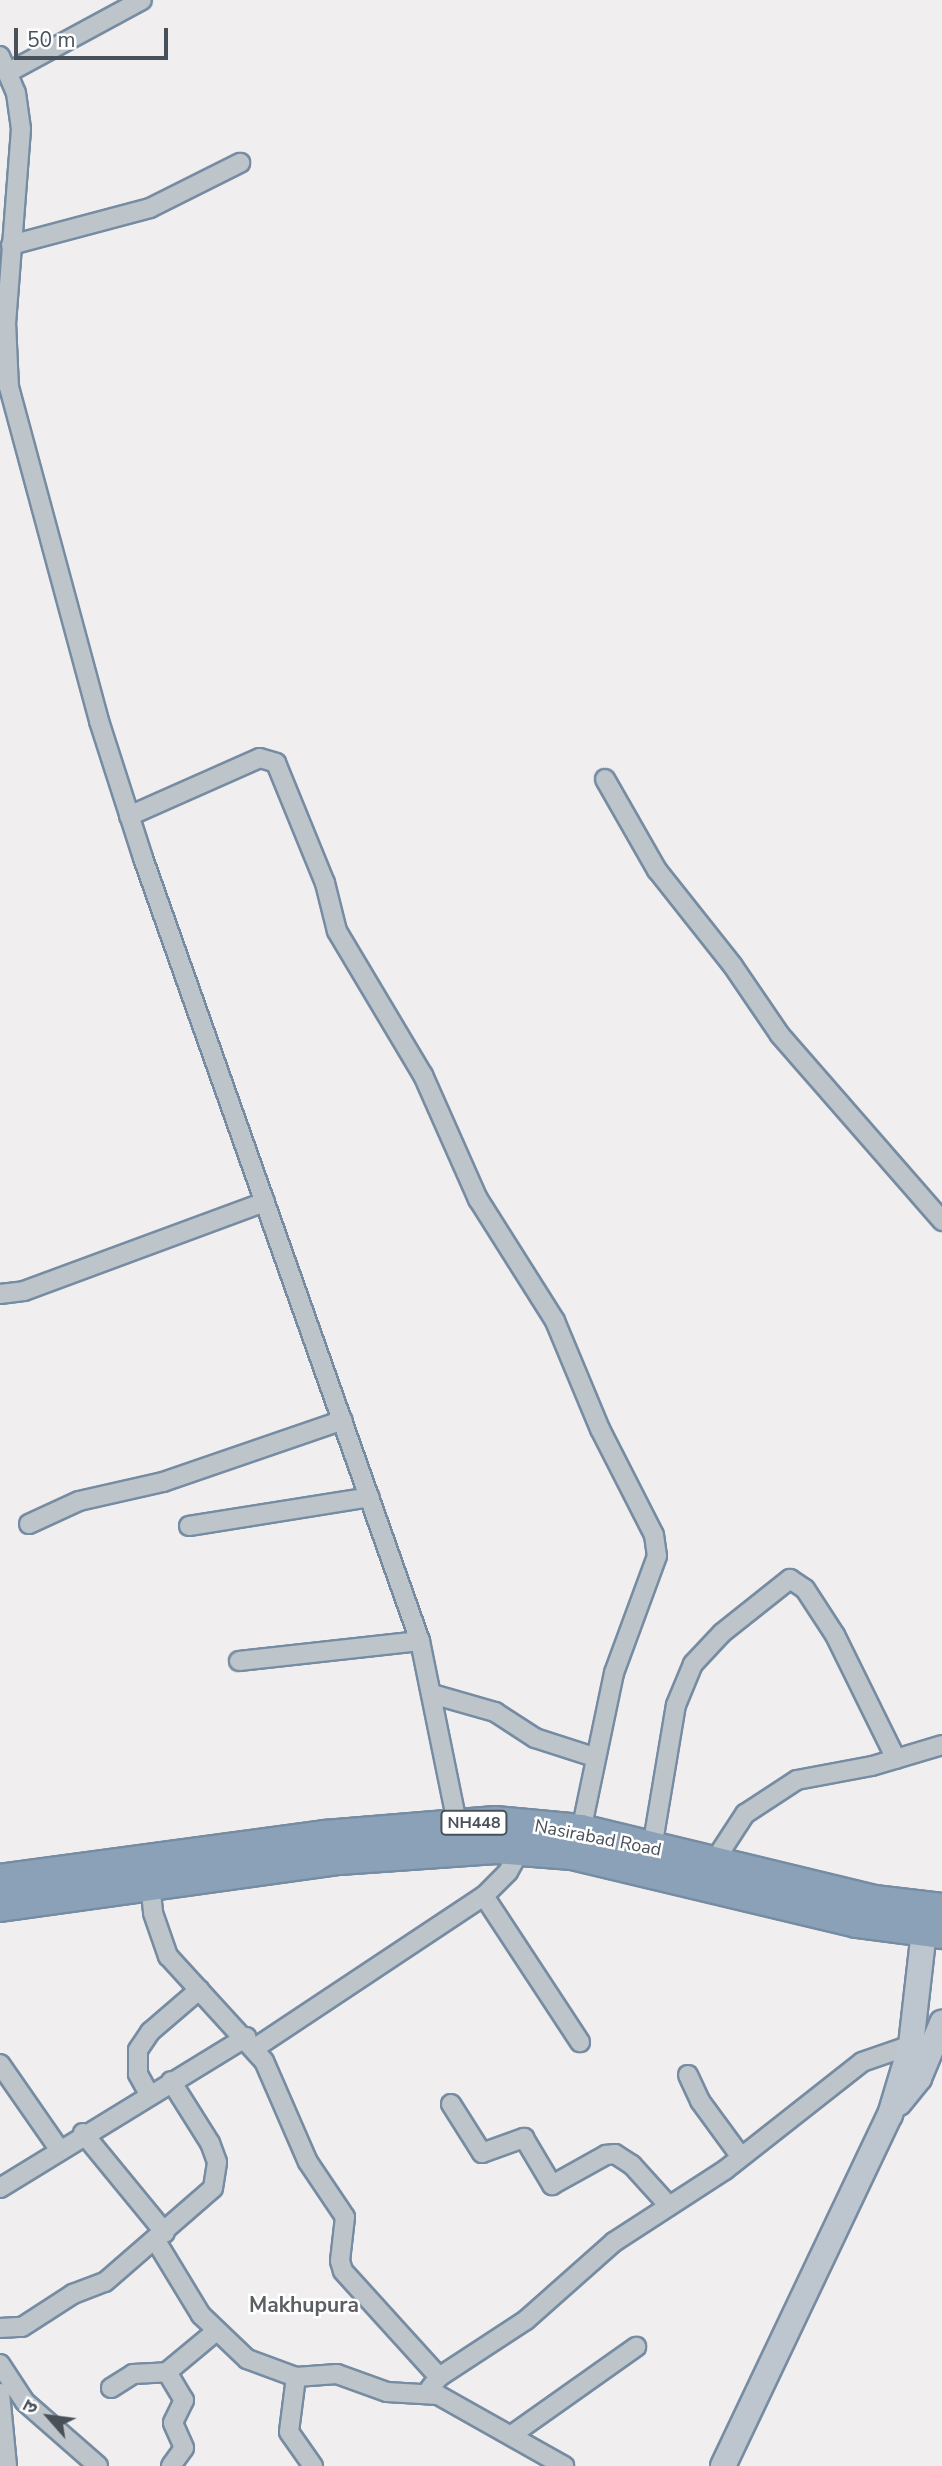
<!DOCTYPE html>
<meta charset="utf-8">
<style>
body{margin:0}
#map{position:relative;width:942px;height:2466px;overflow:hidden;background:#f0eeee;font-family:"Nunito Sans","Noto Sans Devanagari",sans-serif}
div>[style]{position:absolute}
.roads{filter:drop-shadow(2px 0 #768ca3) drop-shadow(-2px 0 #768ca3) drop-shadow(0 2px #768ca3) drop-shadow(0 -2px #768ca3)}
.street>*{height:18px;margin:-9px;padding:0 9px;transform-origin:9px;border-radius:9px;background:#bdc5cb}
.secondary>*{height:24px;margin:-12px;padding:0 12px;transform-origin:12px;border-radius:12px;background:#bdc6cf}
.highway>*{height:32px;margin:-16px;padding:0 16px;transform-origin:16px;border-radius:16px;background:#8aa1b7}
span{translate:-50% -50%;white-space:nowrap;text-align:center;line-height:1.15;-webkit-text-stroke:5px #fff;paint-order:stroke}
.shield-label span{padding:2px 5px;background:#fff;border:2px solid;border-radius:5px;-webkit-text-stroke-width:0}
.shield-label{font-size:16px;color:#485159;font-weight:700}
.street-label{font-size:18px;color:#485159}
.quarter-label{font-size:21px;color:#5b5e62;font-weight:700}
.north{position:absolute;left:14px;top:2382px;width:70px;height:70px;-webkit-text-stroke:5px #fff;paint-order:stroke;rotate:298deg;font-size:19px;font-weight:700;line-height:28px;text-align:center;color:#485159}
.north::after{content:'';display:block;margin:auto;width:24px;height:32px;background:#485159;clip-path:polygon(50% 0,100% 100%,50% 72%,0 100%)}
.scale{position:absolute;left:14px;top:28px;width:154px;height:32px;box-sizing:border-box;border:4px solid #485159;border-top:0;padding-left:9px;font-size:21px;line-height:24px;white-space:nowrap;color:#485159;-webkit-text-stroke:5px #fff;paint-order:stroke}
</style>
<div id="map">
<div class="roads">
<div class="street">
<div style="left:0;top:56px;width:40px;rotate:66.6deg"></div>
<div style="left:16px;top:93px;width:36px;rotate:82deg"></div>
<div style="left:21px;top:129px;width:194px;rotate:94.4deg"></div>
<div style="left:6px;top:322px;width:65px;rotate:87.4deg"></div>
<div style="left:9px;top:387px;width:346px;rotate:74.9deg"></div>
<div style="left:99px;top:721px;width:144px;rotate:72.2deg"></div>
<div style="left:143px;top:858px;width:831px;rotate:70.52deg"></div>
<div style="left:420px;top:1641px;width:186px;rotate:78.5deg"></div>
<div style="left:9px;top:72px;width:151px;rotate:-28.4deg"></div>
<div style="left:11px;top:245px;width:144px;rotate:-14.9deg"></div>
<div style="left:150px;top:208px;width:101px;rotate:-26.6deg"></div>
<div style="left:605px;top:779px;width:105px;rotate:60.3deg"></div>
<div style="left:657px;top:870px;width:122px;rotate:51.6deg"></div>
<div style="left:733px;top:966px;width:83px;rotate:55.7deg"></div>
<div style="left:780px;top:1035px;width:247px;rotate:48.9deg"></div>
<div style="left:129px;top:816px;width:143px;rotate:-23.9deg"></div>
<div style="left:260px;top:758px;width:17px;rotate:17deg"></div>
<div style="left:276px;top:763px;width:130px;rotate:67.8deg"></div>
<div style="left:325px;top:883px;width:49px;rotate:76deg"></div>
<div style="left:337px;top:931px;width:168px;rotate:59.2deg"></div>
<div style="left:423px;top:1075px;width:136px;rotate:66.1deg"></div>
<div style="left:478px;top:1199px;width:144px;rotate:57.7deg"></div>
<div style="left:555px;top:1321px;width:117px;rotate:67.4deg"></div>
<div style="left:600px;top:1429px;width:119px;rotate:63deg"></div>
<div style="left:654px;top:1535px;width:21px;rotate:82deg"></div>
<div style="left:657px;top:1556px;width:125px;rotate:110.2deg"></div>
<div style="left:614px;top:1673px;width:161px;rotate:101.8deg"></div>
<div style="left:0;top:1294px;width:24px;rotate:-7deg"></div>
<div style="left:24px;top:1291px;width:257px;rotate:-20.3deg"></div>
<div style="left:29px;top:1524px;width:55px;rotate:-24.7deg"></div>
<div style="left:79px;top:1501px;width:86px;rotate:-12.7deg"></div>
<div style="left:163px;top:1482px;width:190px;rotate:-19deg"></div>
<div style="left:189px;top:1526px;width:183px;rotate:-9.1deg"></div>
<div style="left:239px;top:1661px;width:182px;rotate:-6.3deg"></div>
<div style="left:432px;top:1694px;width:66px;rotate:15.9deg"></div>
<div style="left:495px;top:1712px;width:48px;rotate:33deg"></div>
<div style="left:535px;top:1738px;width:62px;rotate:17.9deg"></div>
<div style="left:652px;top:1848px;width:145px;rotate:-80.5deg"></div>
<div style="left:676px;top:1705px;width:44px;rotate:-67.5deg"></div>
<div style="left:693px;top:1664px;width:42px;rotate:-46.9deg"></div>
<div style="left:722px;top:1633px;width:87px;rotate:-38.5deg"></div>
<div style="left:790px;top:1579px;width:18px;rotate:34deg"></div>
<div style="left:805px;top:1589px;width:55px;rotate:56.9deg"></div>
<div style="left:835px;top:1635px;width:138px;rotate:63.8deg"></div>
<div style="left:713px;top:1863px;width:59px;rotate:-56.9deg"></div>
<div style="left:745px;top:1814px;width:62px;rotate:-33.2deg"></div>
<div style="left:797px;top:1780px;width:76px;rotate:-10.6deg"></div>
<div style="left:872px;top:1766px;width:73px;rotate:-16.7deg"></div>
<div style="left:150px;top:1883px;width:30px;rotate:84deg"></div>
<div style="left:153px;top:1913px;width:46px;rotate:70.8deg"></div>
<div style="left:168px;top:1956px;width:142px;rotate:47.6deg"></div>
<div style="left:264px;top:2061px;width:110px;rotate:66.5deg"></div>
<div style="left:308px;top:2162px;width:66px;rotate:56.1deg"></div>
<div style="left:345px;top:2217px;width:44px;rotate:96.5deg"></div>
<div style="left:340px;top:2261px;width:10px;rotate:73deg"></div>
<div style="left:343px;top:2271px;width:143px;rotate:47.8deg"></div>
<div style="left:484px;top:1896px;width:175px;rotate:56.7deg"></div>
<div style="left:255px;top:2048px;width:275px;rotate:-33.6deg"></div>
<div style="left:484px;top:1896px;width:34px;rotate:-45deg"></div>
<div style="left:508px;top:1872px;width:26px;rotate:-61deg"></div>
<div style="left:0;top:2064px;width:103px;rotate:55.2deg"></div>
<div style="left:688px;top:2075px;width:29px;rotate:65deg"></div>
<div style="left:700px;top:2101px;width:69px;rotate:53.8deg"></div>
<div style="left:149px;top:2094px;width:23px;rotate:-119deg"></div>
<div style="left:138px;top:2074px;width:24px;rotate:-90deg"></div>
<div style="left:138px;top:2050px;width:22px;rotate:-56deg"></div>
<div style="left:150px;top:2032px;width:65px;rotate:-40.6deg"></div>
<div style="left:451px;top:2104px;width:58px;rotate:57.7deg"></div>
<div style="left:482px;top:2153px;width:45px;rotate:-19.7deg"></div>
<div style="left:524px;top:2138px;width:55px;rotate:59.2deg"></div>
<div style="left:552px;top:2185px;width:62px;rotate:-29.1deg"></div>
<div style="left:606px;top:2155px;width:9px;rotate:-6deg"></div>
<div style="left:615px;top:2154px;width:20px;rotate:33deg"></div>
<div style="left:632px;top:2165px;width:55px;rotate:47.9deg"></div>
<div style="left:83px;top:2133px;width:129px;rotate:50.6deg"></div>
<div style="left:0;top:2188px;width:289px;rotate:-31.5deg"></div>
<div style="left:156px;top:2241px;width:87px;rotate:58.7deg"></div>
<div style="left:201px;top:2315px;width:64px;rotate:43.7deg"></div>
<div style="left:247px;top:2359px;width:52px;rotate:20.2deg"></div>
<div style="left:296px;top:2377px;width:41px;rotate:-4.2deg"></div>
<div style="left:337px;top:2374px;width:53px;rotate:19.8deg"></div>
<div style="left:387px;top:2392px;width:51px;rotate:3.4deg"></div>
<div style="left:438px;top:2395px;width:145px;rotate:29.4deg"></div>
<div style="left:0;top:2328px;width:22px;rotate:-3deg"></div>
<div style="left:22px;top:2327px;width:61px;rotate:-32.9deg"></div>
<div style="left:73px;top:2294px;width:34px;rotate:-21deg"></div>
<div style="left:105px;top:2282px;width:143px;rotate:-41deg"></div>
<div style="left:213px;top:2188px;width:26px;rotate:-81deg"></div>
<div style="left:217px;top:2162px;width:20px;rotate:-110deg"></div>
<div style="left:210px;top:2143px;width:73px;rotate:-122.2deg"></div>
<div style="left:0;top:2364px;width:45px;rotate:56.7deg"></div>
<div style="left:25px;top:2402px;width:97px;rotate:41.2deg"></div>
<div style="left:167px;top:2372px;width:33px;rotate:59deg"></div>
<div style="left:184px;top:2400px;width:25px;rotate:116deg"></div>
<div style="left:173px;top:2423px;width:27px;rotate:66deg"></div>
<div style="left:184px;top:2448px;width:22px;rotate:126deg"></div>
<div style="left:296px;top:2377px;width:55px;rotate:97.3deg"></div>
<div style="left:289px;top:2432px;width:42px;rotate:54.8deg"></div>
<div style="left:111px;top:2388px;width:26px;rotate:-32deg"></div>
<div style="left:133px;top:2374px;width:34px;rotate:-3deg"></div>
<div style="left:167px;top:2372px;width:62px;rotate:-39.8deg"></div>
<div style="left:428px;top:2391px;width:18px;rotate:-52deg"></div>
<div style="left:439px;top:2377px;width:104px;rotate:-33.2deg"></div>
<div style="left:526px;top:2320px;width:118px;rotate:-41.6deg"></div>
<div style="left:614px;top:2242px;width:132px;rotate:-33deg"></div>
<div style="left:725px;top:2170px;width:174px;rotate:-38.2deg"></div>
<div style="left:862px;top:2062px;width:52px;rotate:-19.1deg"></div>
<div style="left:0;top:2393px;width:73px;rotate:84.5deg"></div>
<div style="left:513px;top:2434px;width:151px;rotate:-35.3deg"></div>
</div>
<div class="secondary">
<div style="left:899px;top:2103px;width:32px;rotate:-51deg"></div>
<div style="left:919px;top:2078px;width:60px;rotate:-67.3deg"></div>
<div style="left:723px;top:2466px;width:389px;rotate:-64.6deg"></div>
<div style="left:890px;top:2115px;width:73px;rotate:-73.3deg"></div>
<div style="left:911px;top:2045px;width:133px;rotate:-83.5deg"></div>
</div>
<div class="highway">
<div style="left:0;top:1881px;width:328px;rotate:-7.7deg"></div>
<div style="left:325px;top:1837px;width:171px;rotate:-4.7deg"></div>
<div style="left:495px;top:1823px;width:86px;rotate:5.3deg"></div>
<div style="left:581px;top:1831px;width:301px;rotate:13.6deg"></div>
<div style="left:874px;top:1902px;width:68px;rotate:6.7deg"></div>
<div style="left:0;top:1905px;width:342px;rotate:-7.9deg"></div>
<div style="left:339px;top:1858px;width:157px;rotate:-4deg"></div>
<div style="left:496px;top:1847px;width:76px;rotate:4.5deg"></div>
<div style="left:572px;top:1853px;width:293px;rotate:13.4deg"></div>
<div style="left:857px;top:1921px;width:86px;rotate:7.4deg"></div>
</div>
</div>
<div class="shield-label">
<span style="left:474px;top:1823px">NH448</span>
</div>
<div class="street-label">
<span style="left:598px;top:1838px;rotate:11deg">Nasirabad Road</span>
</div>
<div class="quarter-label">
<span style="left:304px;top:2305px">Makhupura</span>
</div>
<div class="north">उ</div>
<div class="scale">50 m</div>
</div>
